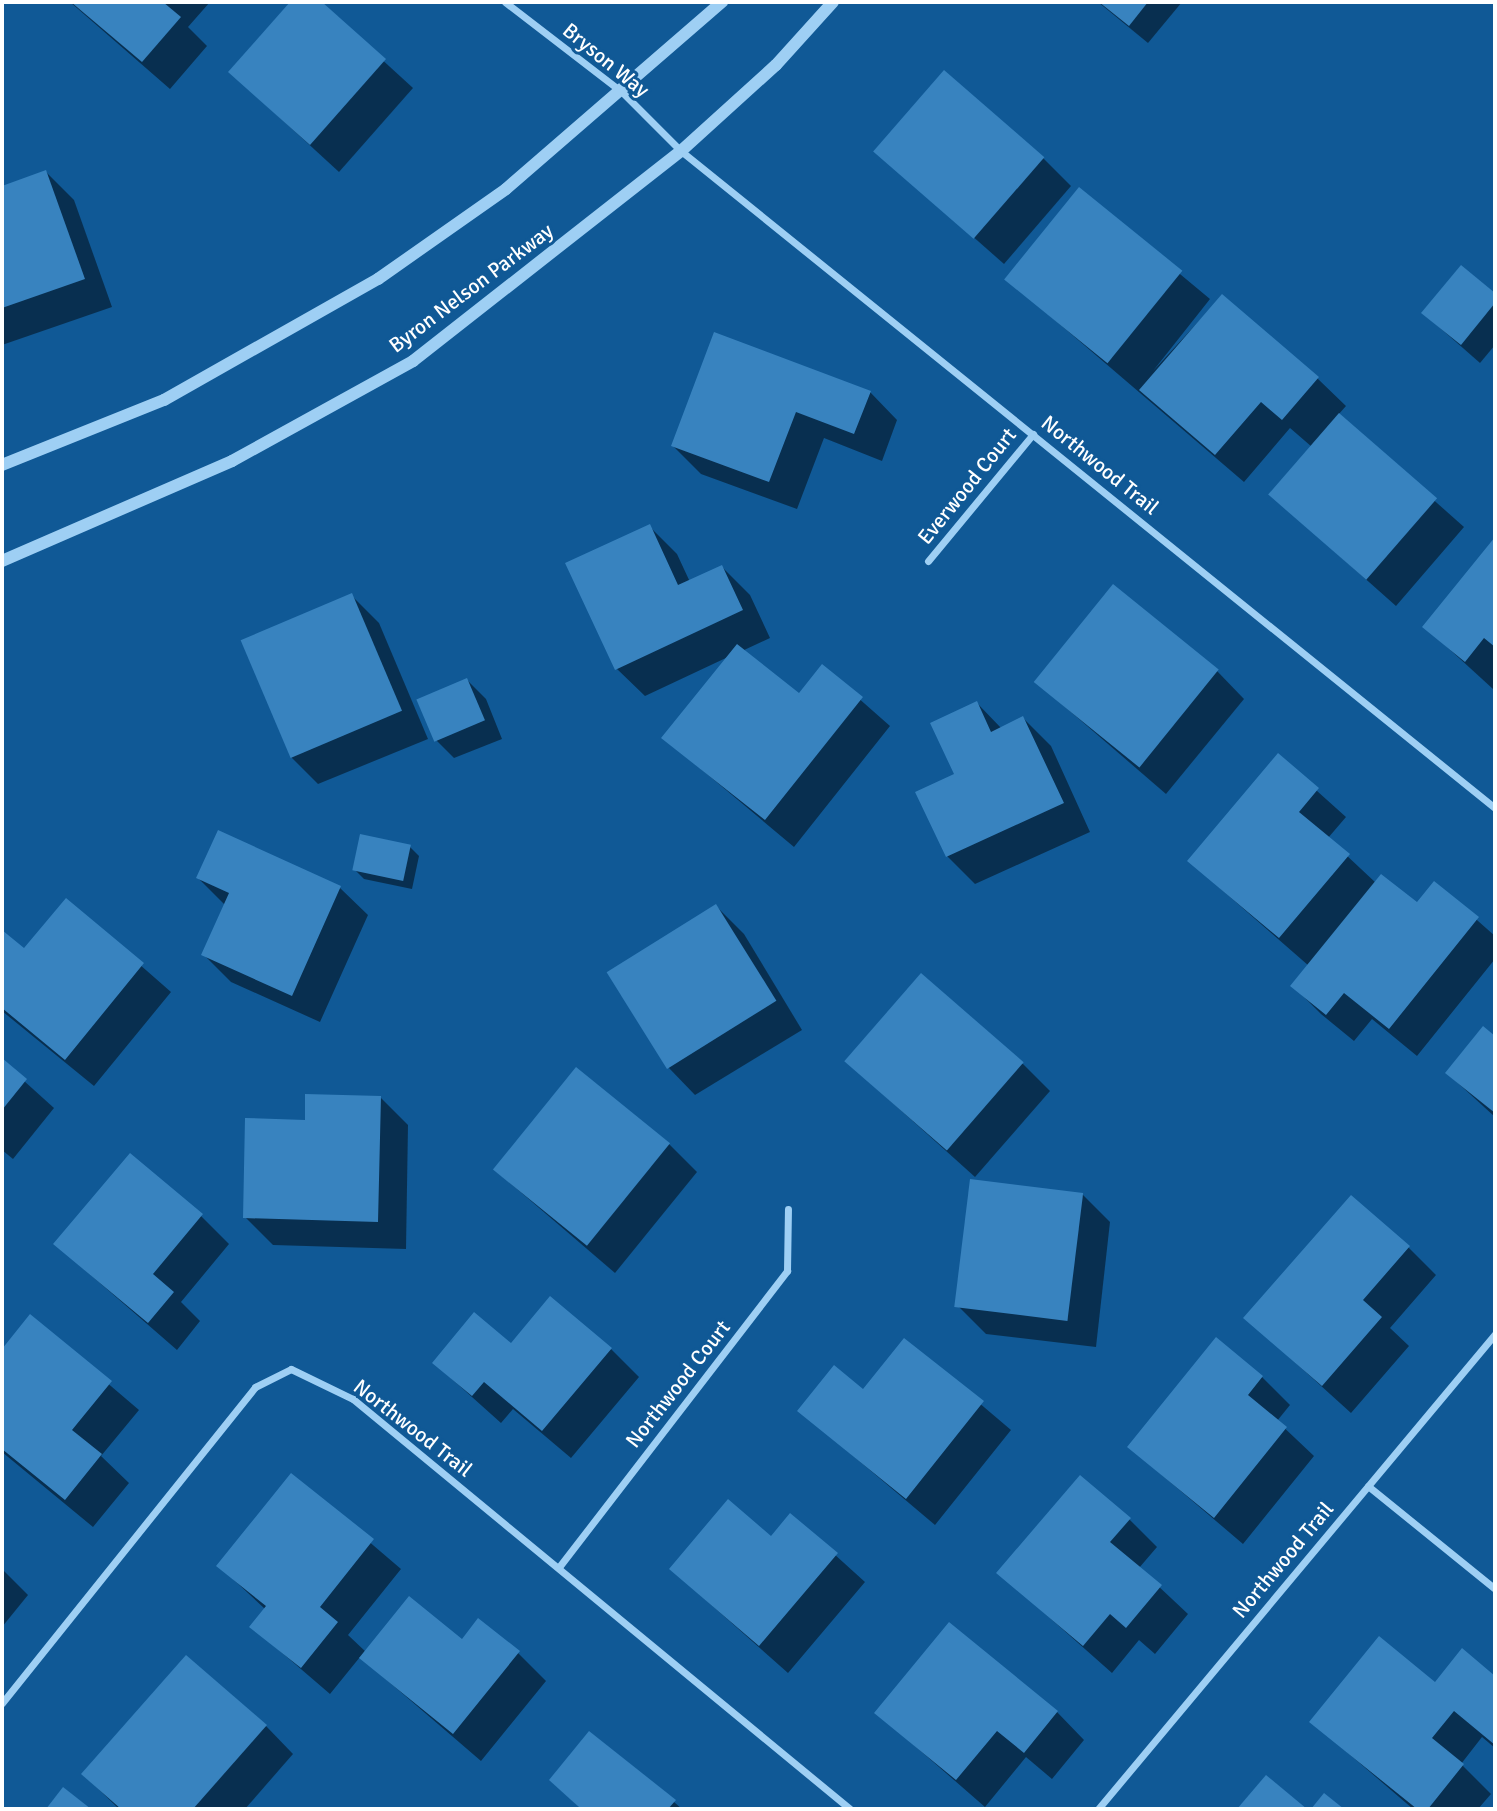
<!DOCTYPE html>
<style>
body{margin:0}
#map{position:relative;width:1497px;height:1811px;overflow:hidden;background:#105996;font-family:Signika,sans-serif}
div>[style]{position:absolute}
.shadow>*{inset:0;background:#0007}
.building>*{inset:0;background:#3883bf;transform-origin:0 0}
.minor>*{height:7px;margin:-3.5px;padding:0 3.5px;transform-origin:3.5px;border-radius:3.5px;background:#9ecff4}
.tertiary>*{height:12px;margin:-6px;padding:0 6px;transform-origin:6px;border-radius:6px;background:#9ecff4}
span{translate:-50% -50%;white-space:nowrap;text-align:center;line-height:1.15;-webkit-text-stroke:6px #105996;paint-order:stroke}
.street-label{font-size:21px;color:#fff}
.frame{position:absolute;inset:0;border:4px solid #fff;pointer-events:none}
</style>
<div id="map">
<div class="shadow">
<div style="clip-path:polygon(70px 2px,210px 2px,188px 27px,207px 46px,170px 89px)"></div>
<div style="clip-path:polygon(293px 2px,319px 2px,413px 88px,339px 172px,230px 72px)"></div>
<div style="clip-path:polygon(1098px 2px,1182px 2px,1148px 43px)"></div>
<div style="clip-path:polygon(877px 152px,1043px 158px,1071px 186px,1004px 264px)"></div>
<div style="clip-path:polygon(46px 172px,74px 200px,112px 307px,2px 345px,2px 188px)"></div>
<div style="clip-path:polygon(1079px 190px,1210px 299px,1153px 371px,1222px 296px,1318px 379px,1346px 406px,1338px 415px,1464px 527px,1396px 606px,1271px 495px,1312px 447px,1290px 428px,1244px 482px,1008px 280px)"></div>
<div style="clip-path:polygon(1461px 267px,1495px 295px,1495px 345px,1480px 363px,1423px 313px)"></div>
<div style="clip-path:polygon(715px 334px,870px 392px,897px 420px,882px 461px,824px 438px,797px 509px,701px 474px,673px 446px)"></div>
<div style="clip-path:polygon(649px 526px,677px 554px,690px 582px,722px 567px,750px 595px,770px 638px,742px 651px,799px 696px,822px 666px,890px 726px,794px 847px,664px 738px,728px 657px,645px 696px,617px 669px)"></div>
<div style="clip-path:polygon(1495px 539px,1495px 686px,1493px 689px,1424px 626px)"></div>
<div style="clip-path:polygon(351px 595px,379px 623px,428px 739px,318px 784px,290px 756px)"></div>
<div style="clip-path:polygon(1217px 671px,1244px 699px,1166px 794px,1035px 681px)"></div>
<div style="clip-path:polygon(467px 680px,486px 699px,502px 739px,454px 758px,435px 739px)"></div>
<div style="clip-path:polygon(977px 703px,1002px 729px,1023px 718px,1051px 746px,1090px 832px,975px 884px,947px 856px,956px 775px)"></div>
<div style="clip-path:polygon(1278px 756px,1346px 817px,1328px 838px,1376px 883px,1417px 905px,1435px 883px,1495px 936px,1495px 959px,1417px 1056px,1372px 1019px,1354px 1041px,1321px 1014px,1293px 986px,1309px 966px,1189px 861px)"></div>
<div style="clip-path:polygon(410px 847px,419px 856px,412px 889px,364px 879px,354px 869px)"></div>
<div style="clip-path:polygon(198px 878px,340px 888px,368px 915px,320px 1022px,231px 982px,203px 954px,225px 905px)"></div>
<div style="clip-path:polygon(66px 900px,171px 992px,94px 1086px,2px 1011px,2px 932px,24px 950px)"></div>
<div style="clip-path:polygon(716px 906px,744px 934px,802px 1030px,695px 1095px,668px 1067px)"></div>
<div style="clip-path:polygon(1484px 1028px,1495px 1038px,1495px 1117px,1447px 1073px)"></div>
<div style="clip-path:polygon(2px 1061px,54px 1108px,13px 1159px,2px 1150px)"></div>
<div style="clip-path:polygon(846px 1061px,1023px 1064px,1050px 1091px,975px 1177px)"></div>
<div style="clip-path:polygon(380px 1097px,408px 1125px,406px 1249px,273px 1245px,245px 1217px,306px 1121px)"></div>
<div style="clip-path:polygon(669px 1144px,697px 1172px,615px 1273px,495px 1170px)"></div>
<div style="clip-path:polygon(1082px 1194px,1110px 1222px,1096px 1347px,986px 1334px,958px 1306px)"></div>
<div style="clip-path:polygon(201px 1216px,229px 1244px,181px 1302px,200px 1321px,177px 1350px,55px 1244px)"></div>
<div style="clip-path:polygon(1408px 1247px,1436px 1275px,1390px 1328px,1409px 1346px,1351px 1413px,1246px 1318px)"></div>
<div style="clip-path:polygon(30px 1317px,139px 1410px,101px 1456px,129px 1483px,93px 1527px,2px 1452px,2px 1352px)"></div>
<div style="clip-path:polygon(905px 1340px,1011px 1430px,935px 1525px,800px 1411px,863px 1391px)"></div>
<div style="clip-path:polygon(511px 1345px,611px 1349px,639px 1377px,571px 1458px,513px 1409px,501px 1423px,434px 1363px)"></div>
<div style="clip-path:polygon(1262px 1377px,1290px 1405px,1277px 1421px,1314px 1456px,1243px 1544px,1129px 1447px)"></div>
<div style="clip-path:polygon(291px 1475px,401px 1569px,348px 1635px,366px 1652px,462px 1641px,518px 1653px,546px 1681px,481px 1761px,360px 1657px,330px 1694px,252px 1627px,265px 1609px,219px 1566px)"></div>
<div style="clip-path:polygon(791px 1515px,865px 1582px,788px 1673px,671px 1569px,771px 1538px)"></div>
<div style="clip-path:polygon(1129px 1519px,1157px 1547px,1139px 1568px,1188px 1614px,1155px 1654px,1139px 1640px,1112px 1673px,999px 1573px)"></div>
<div style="clip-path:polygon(2px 1569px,28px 1595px,2px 1627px)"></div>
<div style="clip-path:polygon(1462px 1651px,1495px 1678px,1495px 1748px,1482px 1737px,1461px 1764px,1491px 1794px,1478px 1809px,1413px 1809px,1312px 1722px,1435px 1684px)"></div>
<div style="clip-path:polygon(1057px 1712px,1084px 1740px,1052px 1779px,1026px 1757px,985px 1807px,877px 1713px)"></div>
<div style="clip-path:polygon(266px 1726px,293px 1754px,245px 1809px,119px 1809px,83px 1774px)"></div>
<div style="clip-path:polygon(551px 1780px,674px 1802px,682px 1809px,581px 1809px)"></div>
</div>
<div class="building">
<div style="clip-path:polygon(71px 2px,163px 2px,181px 17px,142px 62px)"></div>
<div style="clip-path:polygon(290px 2px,322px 2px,386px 59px,310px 145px,228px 72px)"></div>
<div style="clip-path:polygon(1099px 2px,1148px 2px,1129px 26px)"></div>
<div style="left:944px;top:70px;width:133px;height:108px;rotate:41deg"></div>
<div style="clip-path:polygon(46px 170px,85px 279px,2px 308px,2px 186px)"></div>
<div style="left:1079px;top:187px;width:133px;height:119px;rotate:39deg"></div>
<div style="clip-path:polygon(1461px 265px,1495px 293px,1495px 303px,1461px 345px,1421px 313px)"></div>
<div style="clip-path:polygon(1222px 294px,1319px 377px,1282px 420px,1261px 402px,1215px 455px,1139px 390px)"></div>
<div style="clip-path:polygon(714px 332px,871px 391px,854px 434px,796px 412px,769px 482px,671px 446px)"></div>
<div style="left:1339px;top:413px;width:130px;height:108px;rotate:41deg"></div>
<div style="clip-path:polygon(650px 524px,678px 585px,722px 565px,743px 610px,615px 670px,565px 563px)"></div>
<div style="clip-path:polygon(1495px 537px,1495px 647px,1484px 638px,1465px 662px,1422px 627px)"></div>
<div style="left:1113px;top:584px;width:136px;height:126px;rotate:39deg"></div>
<div style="left:352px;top:593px;width:128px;height:121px;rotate:67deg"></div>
<div style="clip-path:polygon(737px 644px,799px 693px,822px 664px,863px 697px,765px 820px,661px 738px)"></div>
<div style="left:467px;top:678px;width:46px;height:55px;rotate:67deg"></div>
<div style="clip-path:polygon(977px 701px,991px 732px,1023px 716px,1064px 803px,946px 857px,915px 792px,954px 774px,930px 723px)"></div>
<div style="clip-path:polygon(1278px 753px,1319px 788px,1299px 812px,1350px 854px,1279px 938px,1187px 861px)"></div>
<div style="clip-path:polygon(218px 830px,341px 886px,292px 996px,201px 955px,229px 893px,196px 878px)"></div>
<div style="left:360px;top:834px;width:52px;height:37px;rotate:12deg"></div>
<div style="clip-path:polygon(1381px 874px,1417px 902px,1434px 881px,1479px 917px,1389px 1029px,1344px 993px,1326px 1015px,1290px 986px)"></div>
<div style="clip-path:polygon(66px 898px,144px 963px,65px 1060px,2px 1008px,2px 930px,24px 948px)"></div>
<div style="left:716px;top:904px;width:114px;height:129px;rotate:58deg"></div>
<div style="left:921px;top:973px;width:136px;height:117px;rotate:41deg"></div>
<div style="clip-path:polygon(1483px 1026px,1495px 1036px,1495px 1113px,1445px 1073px)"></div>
<div style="clip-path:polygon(2px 1058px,27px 1079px,2px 1110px)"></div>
<div style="left:576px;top:1067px;width:121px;height:132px;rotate:39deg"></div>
<div style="clip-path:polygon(305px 1094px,381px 1096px,378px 1222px,243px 1218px,245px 1118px,305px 1120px)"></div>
<div style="clip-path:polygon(130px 1153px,203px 1214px,153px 1274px,174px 1292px,148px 1323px,53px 1244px)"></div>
<div style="left:970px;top:1179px;width:114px;height:129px;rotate:7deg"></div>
<div style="clip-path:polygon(1351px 1195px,1410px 1246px,1363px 1300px,1382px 1317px,1322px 1386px,1243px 1318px)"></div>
<div style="clip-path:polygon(550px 1296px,612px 1348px,542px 1431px,484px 1382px,472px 1396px,432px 1363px,474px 1312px,511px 1343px)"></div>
<div style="clip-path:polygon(30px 1314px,112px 1381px,72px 1430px,102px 1454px,65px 1500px,2px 1449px,2px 1349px)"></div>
<div style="clip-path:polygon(1216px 1337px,1263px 1376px,1248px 1395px,1287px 1427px,1214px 1518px,1127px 1447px)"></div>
<div style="clip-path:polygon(904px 1338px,984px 1401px,906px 1499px,797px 1411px,834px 1365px,863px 1389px)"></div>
<div style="clip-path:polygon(291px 1473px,374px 1539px,320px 1607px,338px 1622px,301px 1668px,249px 1627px,266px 1606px,216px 1566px)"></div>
<div style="clip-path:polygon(1080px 1475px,1131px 1518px,1110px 1542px,1162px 1585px,1126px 1628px,1110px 1614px,1083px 1646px,996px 1573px)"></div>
<div style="clip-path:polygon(728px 1499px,771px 1536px,790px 1513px,838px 1553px,759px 1646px,669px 1569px)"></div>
<div style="clip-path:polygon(409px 1596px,462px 1639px,478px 1618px,520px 1651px,453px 1734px,359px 1658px)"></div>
<div style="clip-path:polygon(949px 1622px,1058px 1711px,1024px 1753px,997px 1731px,956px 1780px,874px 1713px)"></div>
<div style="clip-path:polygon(1379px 1636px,1435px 1682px,1462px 1648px,1495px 1676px,1495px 1745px,1454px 1711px,1432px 1738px,1464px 1764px,1428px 1809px,1417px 1809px,1309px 1722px)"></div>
<div style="clip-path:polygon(186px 1655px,267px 1725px,193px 1809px,121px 1809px,81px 1774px)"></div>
<div style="clip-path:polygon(589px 1731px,676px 1800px,668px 1809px,581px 1809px,549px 1780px)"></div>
<div style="clip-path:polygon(1266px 1775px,1307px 1809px,1237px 1809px)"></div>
<div style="clip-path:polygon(63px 1787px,91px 1809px,46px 1809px)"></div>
<div style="clip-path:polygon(1324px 1793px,1344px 1809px,1311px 1809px)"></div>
</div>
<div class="minor">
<div style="left:505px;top:2px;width:148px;rotate:37.6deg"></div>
<div style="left:622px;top:92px;width:83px;rotate:45deg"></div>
<div style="left:681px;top:151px;width:1046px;rotate:38.91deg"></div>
<div style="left:928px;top:561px;width:165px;rotate:-50.4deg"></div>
<div style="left:1368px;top:1486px;width:164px;rotate:39deg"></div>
<div style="left:559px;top:1567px;width:374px;rotate:-52.4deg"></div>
<div style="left:787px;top:1271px;width:62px;rotate:-89.1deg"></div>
<div style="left:2px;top:1703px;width:405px;rotate:-51.3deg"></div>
<div style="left:255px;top:1387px;width:40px;rotate:-26.6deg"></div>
<div style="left:291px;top:1369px;width:69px;rotate:25.8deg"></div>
<div style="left:353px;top:1399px;width:644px;rotate:39.52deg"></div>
<div style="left:1098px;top:1809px;width:619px;rotate:-50.11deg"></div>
</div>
<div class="tertiary">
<div style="left:2px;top:465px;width:175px;rotate:-21.9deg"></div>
<div style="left:164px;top:400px;width:246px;rotate:-29.5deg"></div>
<div style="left:378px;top:279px;width:156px;rotate:-35.1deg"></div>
<div style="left:506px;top:189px;width:286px;rotate:-40.9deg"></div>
<div style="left:2px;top:561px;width:251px;rotate:-23.5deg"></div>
<div style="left:232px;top:461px;width:207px;rotate:-28.9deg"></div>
<div style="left:413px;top:361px;width:340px;rotate:-38.1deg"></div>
<div style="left:681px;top:151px;width:128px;rotate:-42.2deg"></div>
<div style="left:776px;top:65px;width:85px;rotate:-47.9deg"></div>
</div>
<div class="street-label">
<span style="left:606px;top:60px;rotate:39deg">Bryson Way</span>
<span style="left:471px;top:288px;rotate:-37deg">Byron Nelson Parkway</span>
<span style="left:1100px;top:465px;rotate:39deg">Northwood Trail</span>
<span style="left:967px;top:486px;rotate:-51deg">Everwood Court</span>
<span style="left:678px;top:1384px;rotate:-52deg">Northwood Court</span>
<span style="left:413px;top:1428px;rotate:38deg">Northwood Trail</span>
<span style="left:1283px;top:1560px;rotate:-50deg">Northwood Trail</span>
</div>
<div class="frame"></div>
</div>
